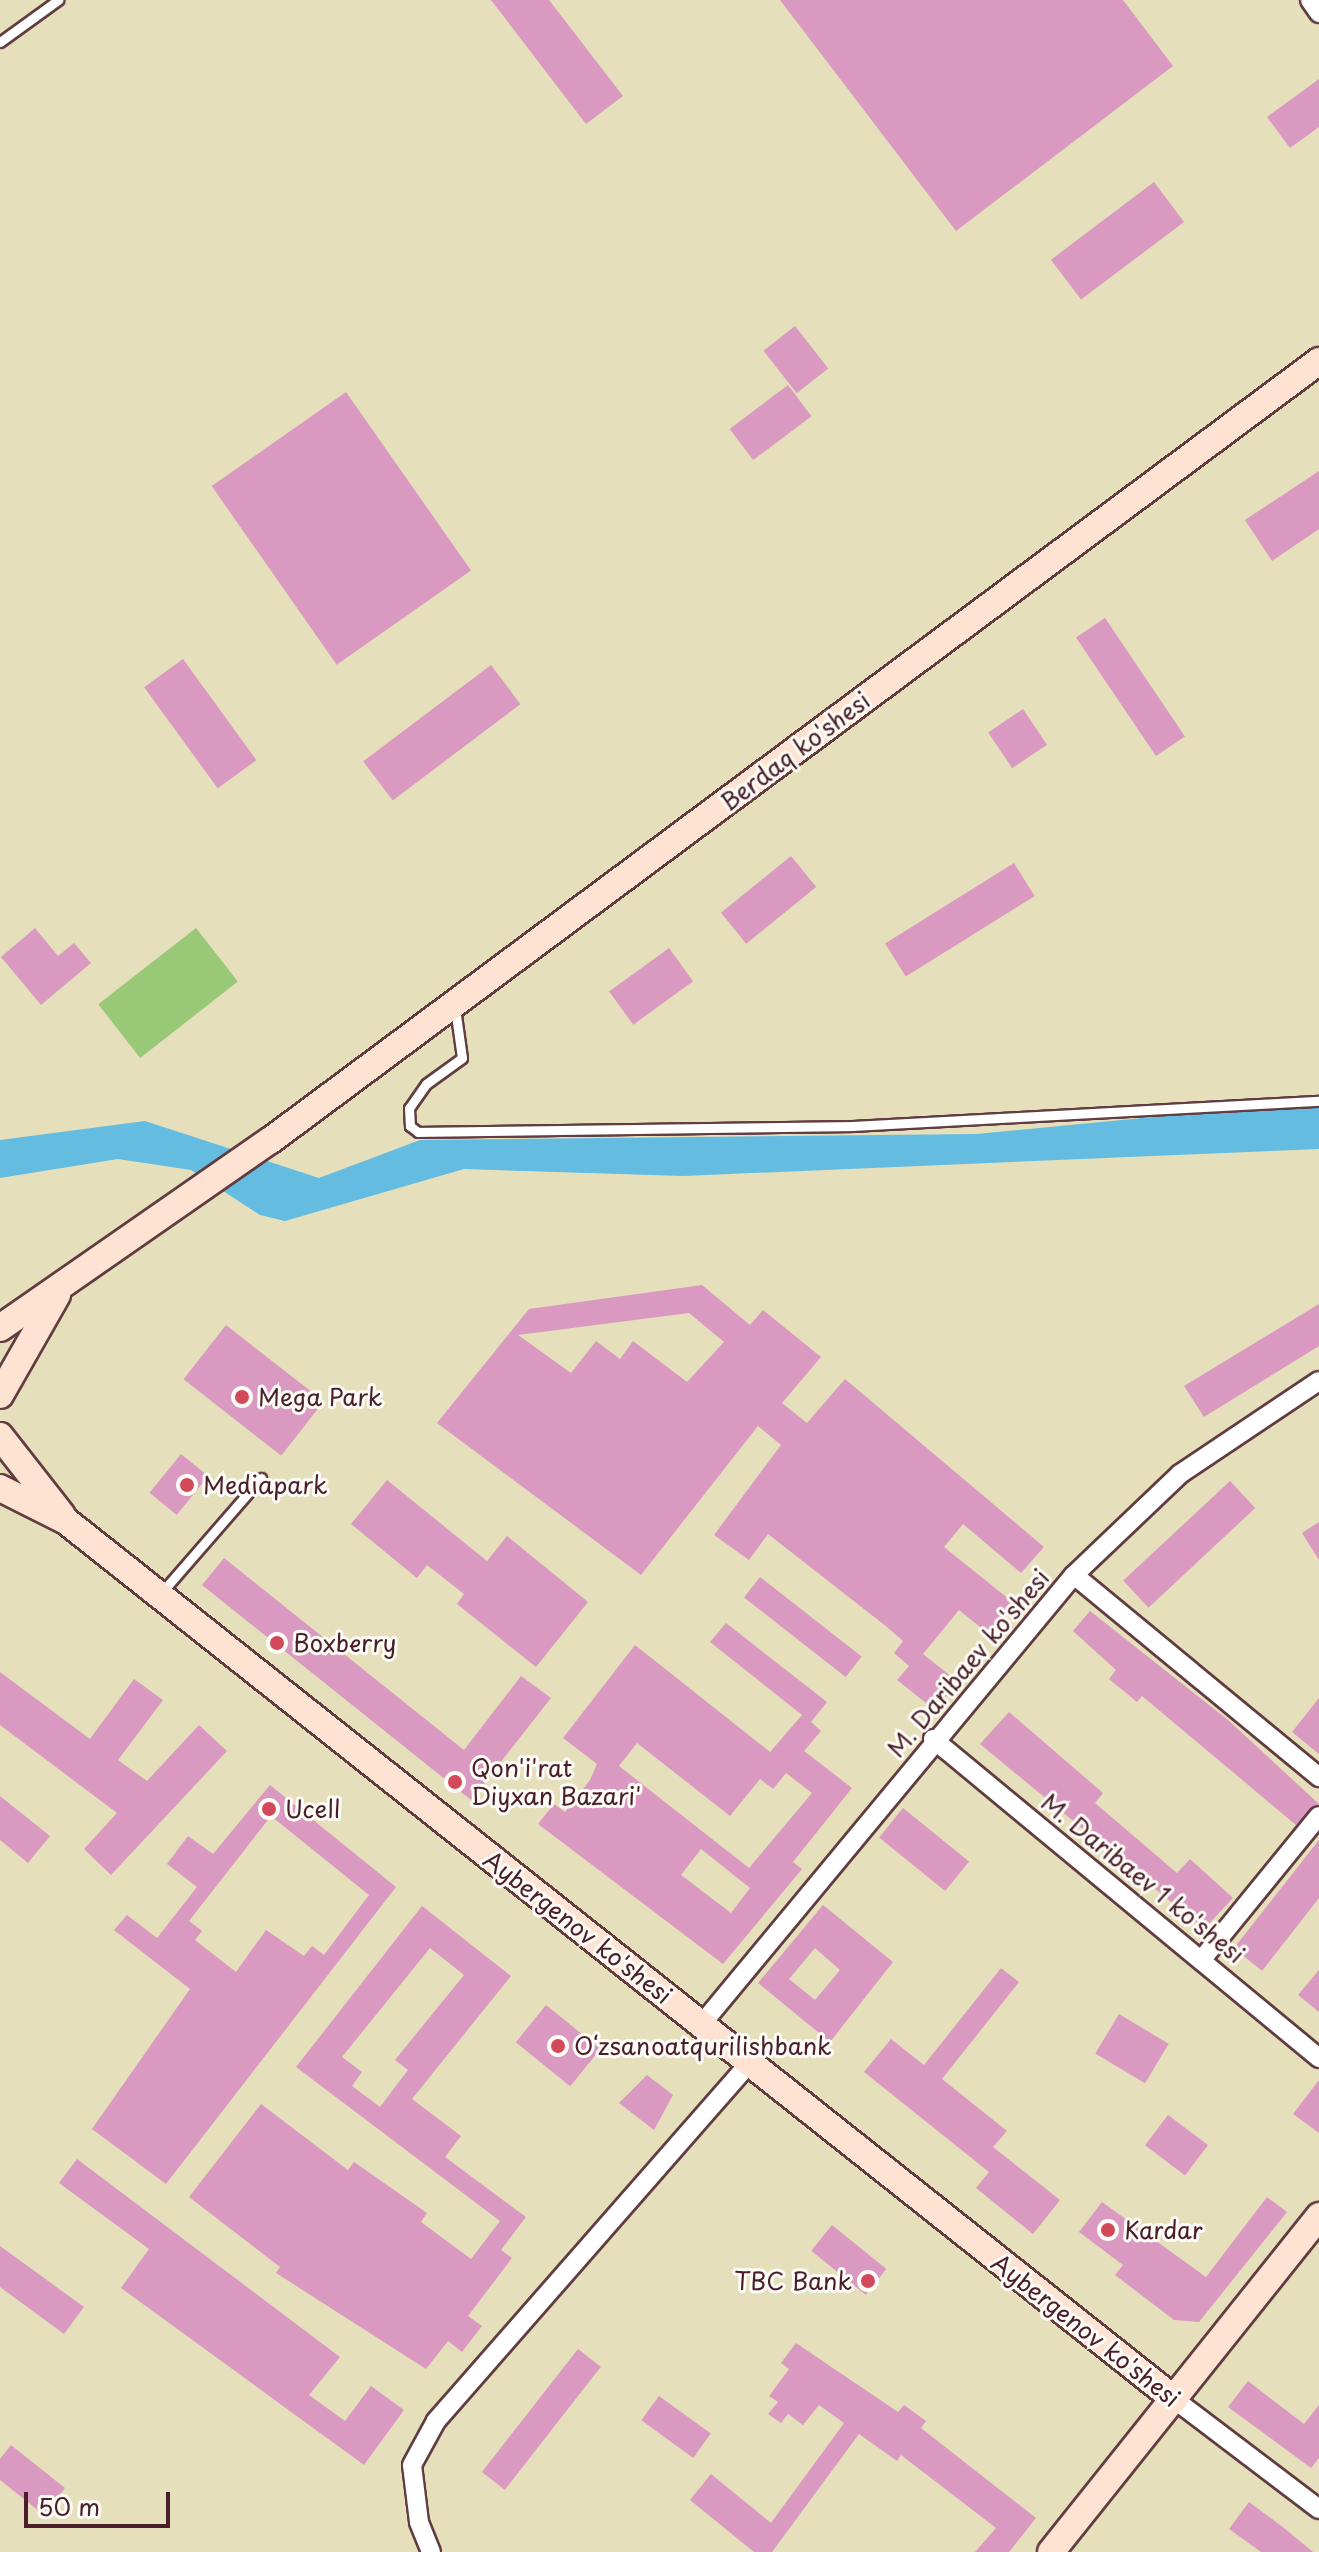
<!DOCTYPE html>
<meta charset="utf-8">
<style>
body{margin:0}
#map{position:relative;width:1319px;height:2552px;overflow:hidden;background:#e6dfbb;font-family:"Playpen Sans",sans-serif}
div>[style]{position:absolute}
.green>*{inset:0;background:#99c876;transform-origin:0 0}
.water>*{inset:0;background:#64bce1}
.building>*{inset:0;background:#da99c1;transform-origin:0 0}
.roads{filter:drop-shadow(2px 0 #613c41) drop-shadow(-2px 0 #613c41) drop-shadow(0 2px #613c41) drop-shadow(0 -2px #613c41)}
.lane>*{height:9px;margin:-4.5px;padding:0 4.5px;transform-origin:4.5px;border-radius:4.5px;background:#fff}
.street>*{height:18px;margin:-9px;padding:0 9px;transform-origin:9px;border-radius:9px;background:#fff}
.secondary>*{height:26px;margin:-13px;padding:0 13px;transform-origin:13px;border-radius:13px;background:#fee3d2}
.dots>*{width:22px;height:22px;translate:-50% -50%;box-sizing:border-box;border:4px solid #fdfcf7;border-radius:50%}
span{translate:-50% -50%;white-space:nowrap;text-align:center;line-height:1.15;-webkit-text-stroke:6px #fdfcf7;paint-order:stroke}
.street-label{font-size:24px;color:#4a1f2b}
.poi-label{font-size:24px;color:#4a1f2b}
.left{translate:0 -50%;text-align:left}
.right{translate:-100% -50%;text-align:right}
.scale{position:absolute;left:24px;top:2492px;width:146px;height:36px;box-sizing:border-box;border:4px solid #4a1f2b;border-top:0;padding-left:10px;font-size:24px;line-height:28px;white-space:nowrap;color:#4a1f2b;-webkit-text-stroke:6px #fdfcf7;paint-order:stroke}
</style>
<div id="map">
<div class="green">
<div style="left:196px;top:928px;width:68px;height:124px;rotate:52deg"></div>
</div>
<div class="water">
<div style="clip-path:polygon(1319px 1101px,1319px 1149px,683px 1176px,464px 1169px,285px 1221px,260px 1215px,191px 1170px,118px 1159px,0 1178px,0 1140px,145px 1121px,319px 1178px,420px 1140px,976px 1134px)"></div>
</div>
<div class="building">
<div style="clip-path:polygon(491px 0,549px 0,623px 96px,586px 124px)"></div>
<div style="clip-path:polygon(780px 0,1123px 0,1173px 66px,956px 231px)"></div>
<div style="clip-path:polygon(1319px 79px,1319px 127px,1290px 148px,1267px 117px)"></div>
<div style="left:1154px;top:182px;width:50px;height:129px;rotate:53deg"></div>
<div style="left:795px;top:326px;width:54px;height:40px;rotate:52deg"></div>
<div style="left:788px;top:385px;width:39px;height:73px;rotate:53deg"></div>
<div style="left:346px;top:392px;width:218px;height:164px;rotate:55deg"></div>
<div style="clip-path:polygon(1319px 471px,1319px 529px,1272px 561px,1245px 520px)"></div>
<div style="left:1105px;top:618px;width:143px;height:35px;rotate:56deg"></div>
<div style="left:183px;top:659px;width:125px;height:48px;rotate:54deg"></div>
<div style="left:491px;top:665px;width:49px;height:160px;rotate:53deg"></div>
<div style="left:1023px;top:709px;width:43px;height:42px;rotate:56deg"></div>
<div style="left:791px;top:856px;width:40px;height:90px;rotate:51deg"></div>
<div style="left:1014px;top:863px;width:39px;height:152px;rotate:58deg"></div>
<div style="clip-path:polygon(35px 928px,58px 956px,74px 943px,91px 963px,41px 1005px,1px 957px)"></div>
<div style="left:669px;top:948px;width:41px;height:74px;rotate:54deg"></div>
<div style="clip-path:polygon(evenodd,702px 1285px,750px 1325px,763px 1310px,821px 1357px,782px 1403px,807px 1423px,845px 1379px,1044px 1547px,1021px 1573px,963px 1524px,944px 1547px,1015px 1604px,990px 1635px,959px 1610px,923px 1654px,958px 1682px,935px 1710px,897px 1680px,909px 1666px,894px 1653px,903px 1641px,887px 1627px,768px 1534px,749px 1560px,714px 1535px,781px 1445px,758px 1426px,641px 1575px,437px 1423px,529px 1309px,702px 1285px,689px 1313px,724px 1342px,687px 1382px,633px 1341px,620px 1359px,596px 1341px,571px 1373px,518px 1335px,689px 1313px)"></div>
<div style="clip-path:polygon(1319px 1304px,1319px 1346px,1204px 1417px,1184px 1386px)"></div>
<div style="left:226px;top:1325px;width:124px;height:69px;rotate:38deg"></div>
<div style="left:181px;top:1454px;width:35px;height:50px;rotate:39deg"></div>
<div style="clip-path:polygon(387px 1480px,487px 1561px,507px 1536px,588px 1602px,536px 1667px,457px 1604px,464px 1594px,427px 1565px,417px 1578px,351px 1524px)"></div>
<div style="left:1230px;top:1481px;width:37px;height:146px;rotate:47deg"></div>
<div style="clip-path:polygon(1319px 1522px,1319px 1560px,1302px 1533px)"></div>
<div style="clip-path:polygon(224px 1558px,464px 1750px,521px 1676px,551px 1698px,471px 1800px,202px 1585px)"></div>
<div style="left:760px;top:1577px;width:129px;height:26px;rotate:38deg"></div>
<div style="clip-path:polygon(1090px 1611px,1228px 1720px,1319px 1804px,1296px 1825px,1142px 1696px,1137px 1702px,1109px 1679px,1116px 1670px,1073px 1631px)"></div>
<div style="clip-path:polygon(evenodd,726px 1623px,827px 1702px,811px 1722px,821px 1731px,804px 1751px,852px 1788px,793px 1862px,802px 1869px,723px 1964px,538px 1824px,554px 1804px,565px 1812px,590px 1780px,597px 1764px,563px 1738px,635px 1645px,770px 1752px,802px 1715px,710px 1642px,726px 1623px,637px 1743px,730px 1816px,760px 1779px,773px 1789px,786px 1773px,812px 1793px,749px 1868px,619px 1766px,637px 1743px,726px 1623px,701px 1849px,750px 1888px,731px 1913px,681px 1875px,701px 1849px)"></div>
<div style="clip-path:polygon(0 1672px,90px 1739px,134px 1679px,163px 1700px,118px 1760px,147px 1781px,199px 1725px,227px 1751px,111px 1875px,84px 1849px,117px 1813px,0 1725px)"></div>
<div style="clip-path:polygon(1319px 1698px,1319px 1754px,1292px 1732px)"></div>
<div style="clip-path:polygon(1009px 1712px,1103px 1793px,1095px 1803px,1177px 1873px,1190px 1859px,1233px 1898px,1204px 1929px,980px 1744px)"></div>
<div style="clip-path:polygon(evenodd,270px 1785px,396px 1887px,166px 2184px,92px 2129px,190px 1989px,114px 1930px,127px 1915px,157px 1938px,197px 1887px,167px 1864px,188px 1836px,213px 1854px,270px 1785px,271px 1816px,369px 1895px,324px 1955px,312px 1946px,304px 1956px,266px 1930px,236px 1972px,195px 1940px,202px 1931px,189px 1921px,271px 1816px)"></div>
<div style="clip-path:polygon(0 1796px,50px 1836px,28px 1863px,0 1840px)"></div>
<div style="left:903px;top:1808px;width:85px;height:38px;rotate:39deg"></div>
<div style="clip-path:polygon(1319px 1840px,1319px 1898px,1262px 1971px,1234px 1948px)"></div>
<div style="clip-path:polygon(evenodd,823px 1905px,893px 1962px,830px 2042px,758px 1983px,823px 1905px,815px 1948px,840px 1970px,815px 2000px,789px 1979px,815px 1948px)"></div>
<div style="clip-path:polygon(evenodd,422px 1906px,511px 1976px,412px 2099px,461px 2136px,445px 2157px,526px 2217px,501px 2250px,512px 2258px,468px 2316px,482px 2326px,462px 2352px,448px 2341px,426px 2369px,276px 2273px,280px 2267px,189px 2197px,261px 2104px,348px 2170px,354px 2162px,427px 2213px,421px 2222px,471px 2259px,500px 2221px,296px 2067px,422px 1906px,430px 1948px,464px 1975px,395px 2060px,408px 2070px,380px 2107px,352px 2086px,362px 2072px,342px 2057px,430px 1948px)"></div>
<div style="clip-path:polygon(1001px 1968px,1019px 1982px,942px 2079px,1007px 2131px,993px 2147px,1060px 2200px,1033px 2234px,976px 2188px,989px 2172px,864px 2072px,891px 2039px,924px 2065px)"></div>
<div style="clip-path:polygon(1319px 1970px,1319px 2012px,1298px 1995px)"></div>
<div style="left:546px;top:2005px;width:70px;height:48px;rotate:39deg"></div>
<div style="left:1119px;top:2014px;width:58px;height:46px;rotate:31deg"></div>
<div style="clip-path:polygon(647px 2075px,673px 2095px,654px 2130px,619px 2103px)"></div>
<div style="clip-path:polygon(1319px 2080px,1319px 2133px,1293px 2114px)"></div>
<div style="left:1168px;top:2115px;width:50px;height:38px;rotate:37deg"></div>
<div style="clip-path:polygon(77px 2159px,340px 2357px,309px 2395px,345px 2421px,371px 2386px,404px 2410px,364px 2465px,121px 2288px,149px 2249px,59px 2183px)"></div>
<div style="clip-path:polygon(1267px 2197px,1287px 2212px,1199px 2322px,1174px 2320px,1115px 2275px,1123px 2265px,1079px 2232px,1102px 2202px,1206px 2277px)"></div>
<div style="left:832px;top:2225px;width:70px;height:33px;rotate:39deg"></div>
<div style="clip-path:polygon(0 2246px,84px 2307px,64px 2334px,0 2287px)"></div>
<div style="clip-path:polygon(796px 2343px,898px 2412px,904px 2405px,926px 2421px,921px 2428px,1036px 2518px,1009px 2552px,975px 2552px,996px 2528px,901px 2455px,897px 2461px,859px 2434px,772px 2552px,754px 2552px,690px 2500px,711px 2474px,771px 2523px,844px 2423px,819px 2405px,803px 2425px,788px 2414px,781px 2423px,768px 2414px,778px 2402px,769px 2396px,789px 2369px,781px 2363px)"></div>
<div style="left:578px;top:2349px;width:29px;height:156px;rotate:38deg"></div>
<div style="clip-path:polygon(1248px 2381px,1304px 2424px,1319px 2405px,1319px 2458px,1311px 2468px,1228px 2407px)"></div>
<div style="left:659px;top:2396px;width:64px;height:30px;rotate:36deg"></div>
<div style="clip-path:polygon(11px 2445px,65px 2488px,44px 2515px,0 2480px,0 2459px)"></div>
<div style="clip-path:polygon(1249px 2502px,1284px 2528px,1313px 2552px,1261px 2552px,1229px 2529px)"></div>
</div>
<div class="roads">
<div class="lane">
<div style="left:0;top:42px;width:72px;rotate:-35.9deg"></div>
<div style="left:455px;top:1008px;width:50px;rotate:82deg"></div>
<div style="left:462px;top:1058px;width:44px;rotate:144.2deg"></div>
<div style="left:426px;top:1084px;width:29px;rotate:125deg"></div>
<div style="left:409px;top:1108px;width:18px;rotate:87deg"></div>
<div style="left:410px;top:1126px;width:10px;rotate:37deg"></div>
<div style="left:418px;top:1132px;width:434px;rotate:-0.8deg"></div>
<div style="left:852px;top:1126px;width:468px;rotate:-3.1deg"></div>
<div style="left:162px;top:1592px;width:151px;rotate:-49deg"></div>
</div>
<div class="street">
<div style="left:1310px;top:0;width:16px;rotate:55deg"></div>
<div style="left:1074px;top:1575px;width:318px;rotate:39.5deg"></div>
<div style="left:933px;top:1739px;width:501px;rotate:39.57deg"></div>
<div style="left:1203px;top:1958px;width:183px;rotate:-50.8deg"></div>
<div style="left:701px;top:2025px;width:584px;rotate:-50.35deg"></div>
<div style="left:1074px;top:1575px;width:146px;rotate:-43.6deg"></div>
<div style="left:1180px;top:1474px;width:167px;rotate:-33.8deg"></div>
<div style="left:1174px;top:2399px;width:182px;rotate:37.2deg"></div>
<div style="left:431px;top:2552px;width:32px;rotate:-112deg"></div>
<div style="left:419px;top:2522px;width:57px;rotate:-97deg"></div>
<div style="left:412px;top:2465px;width:50px;rotate:-61.4deg"></div>
<div style="left:436px;top:2421px;width:476px;rotate:-48.8deg"></div>
</div>
<div class="secondary">
<div style="left:0;top:1328px;width:330px;rotate:-34.8deg"></div>
<div style="left:271px;top:1140px;width:1306px;rotate:-36.62deg"></div>
<div style="left:0;top:1395px;width:115px;rotate:-60.3deg"></div>
<div style="left:0;top:1436px;width:100px;rotate:51.9deg"></div>
<div style="left:0;top:1488px;width:74px;rotate:26.6deg"></div>
<div style="left:66px;top:1521px;width:1414px;rotate:38.39deg"></div>
<div style="left:1051px;top:2552px;width:430px;rotate:-51.4deg"></div>
</div>
</div>
<div class="dots">
<div style="left:242px;top:1397px;background:#d1495b"></div>
<div style="left:187px;top:1485px;background:#d1495b"></div>
<div style="left:277px;top:1643px;background:#d1495b"></div>
<div style="left:455px;top:1782px;background:#d1495b"></div>
<div style="left:269px;top:1809px;background:#d1495b"></div>
<div style="left:558px;top:2046px;background:#d1495b"></div>
<div style="left:1108px;top:2230px;background:#d1495b"></div>
<div style="left:868px;top:2281px;background:#d1495b"></div>
</div>
<div class="street-label">
<span style="left:795px;top:751px;rotate:-37deg">Berdaq ko'shesi</span>
<span style="left:968px;top:1663px;rotate:-50deg">M. Daribaev ko'shesi</span>
<span style="left:1143px;top:1878px;rotate:39deg">M. Daribaev 1 ko'shesi</span>
<span style="left:578px;top:1927px;rotate:38deg">Aybergenov ko'shesi</span>
<span style="left:1086px;top:2330px;rotate:38deg">Aybergenov ko'shesi</span>
</div>
<div class="poi-label">
<span class="left" style="left:258px;top:1397px">Mega Park</span>
<span class="left" style="left:203px;top:1485px">Mediapark</span>
<span class="left" style="left:293px;top:1643px">Boxberry</span>
<span class="left" style="left:471px;top:1782px">Qon'i'rat<br>Diyxan Bazari'</span>
<span class="left" style="left:285px;top:1809px">Ucell</span>
<span class="left" style="left:574px;top:2046px">Oʻzsanoatqurilishbank</span>
<span class="left" style="left:1124px;top:2230px">Kardar</span>
<span class="right" style="left:852px;top:2281px">TBC Bank</span>
</div>
<div class="scale">50 m</div>
</div>
